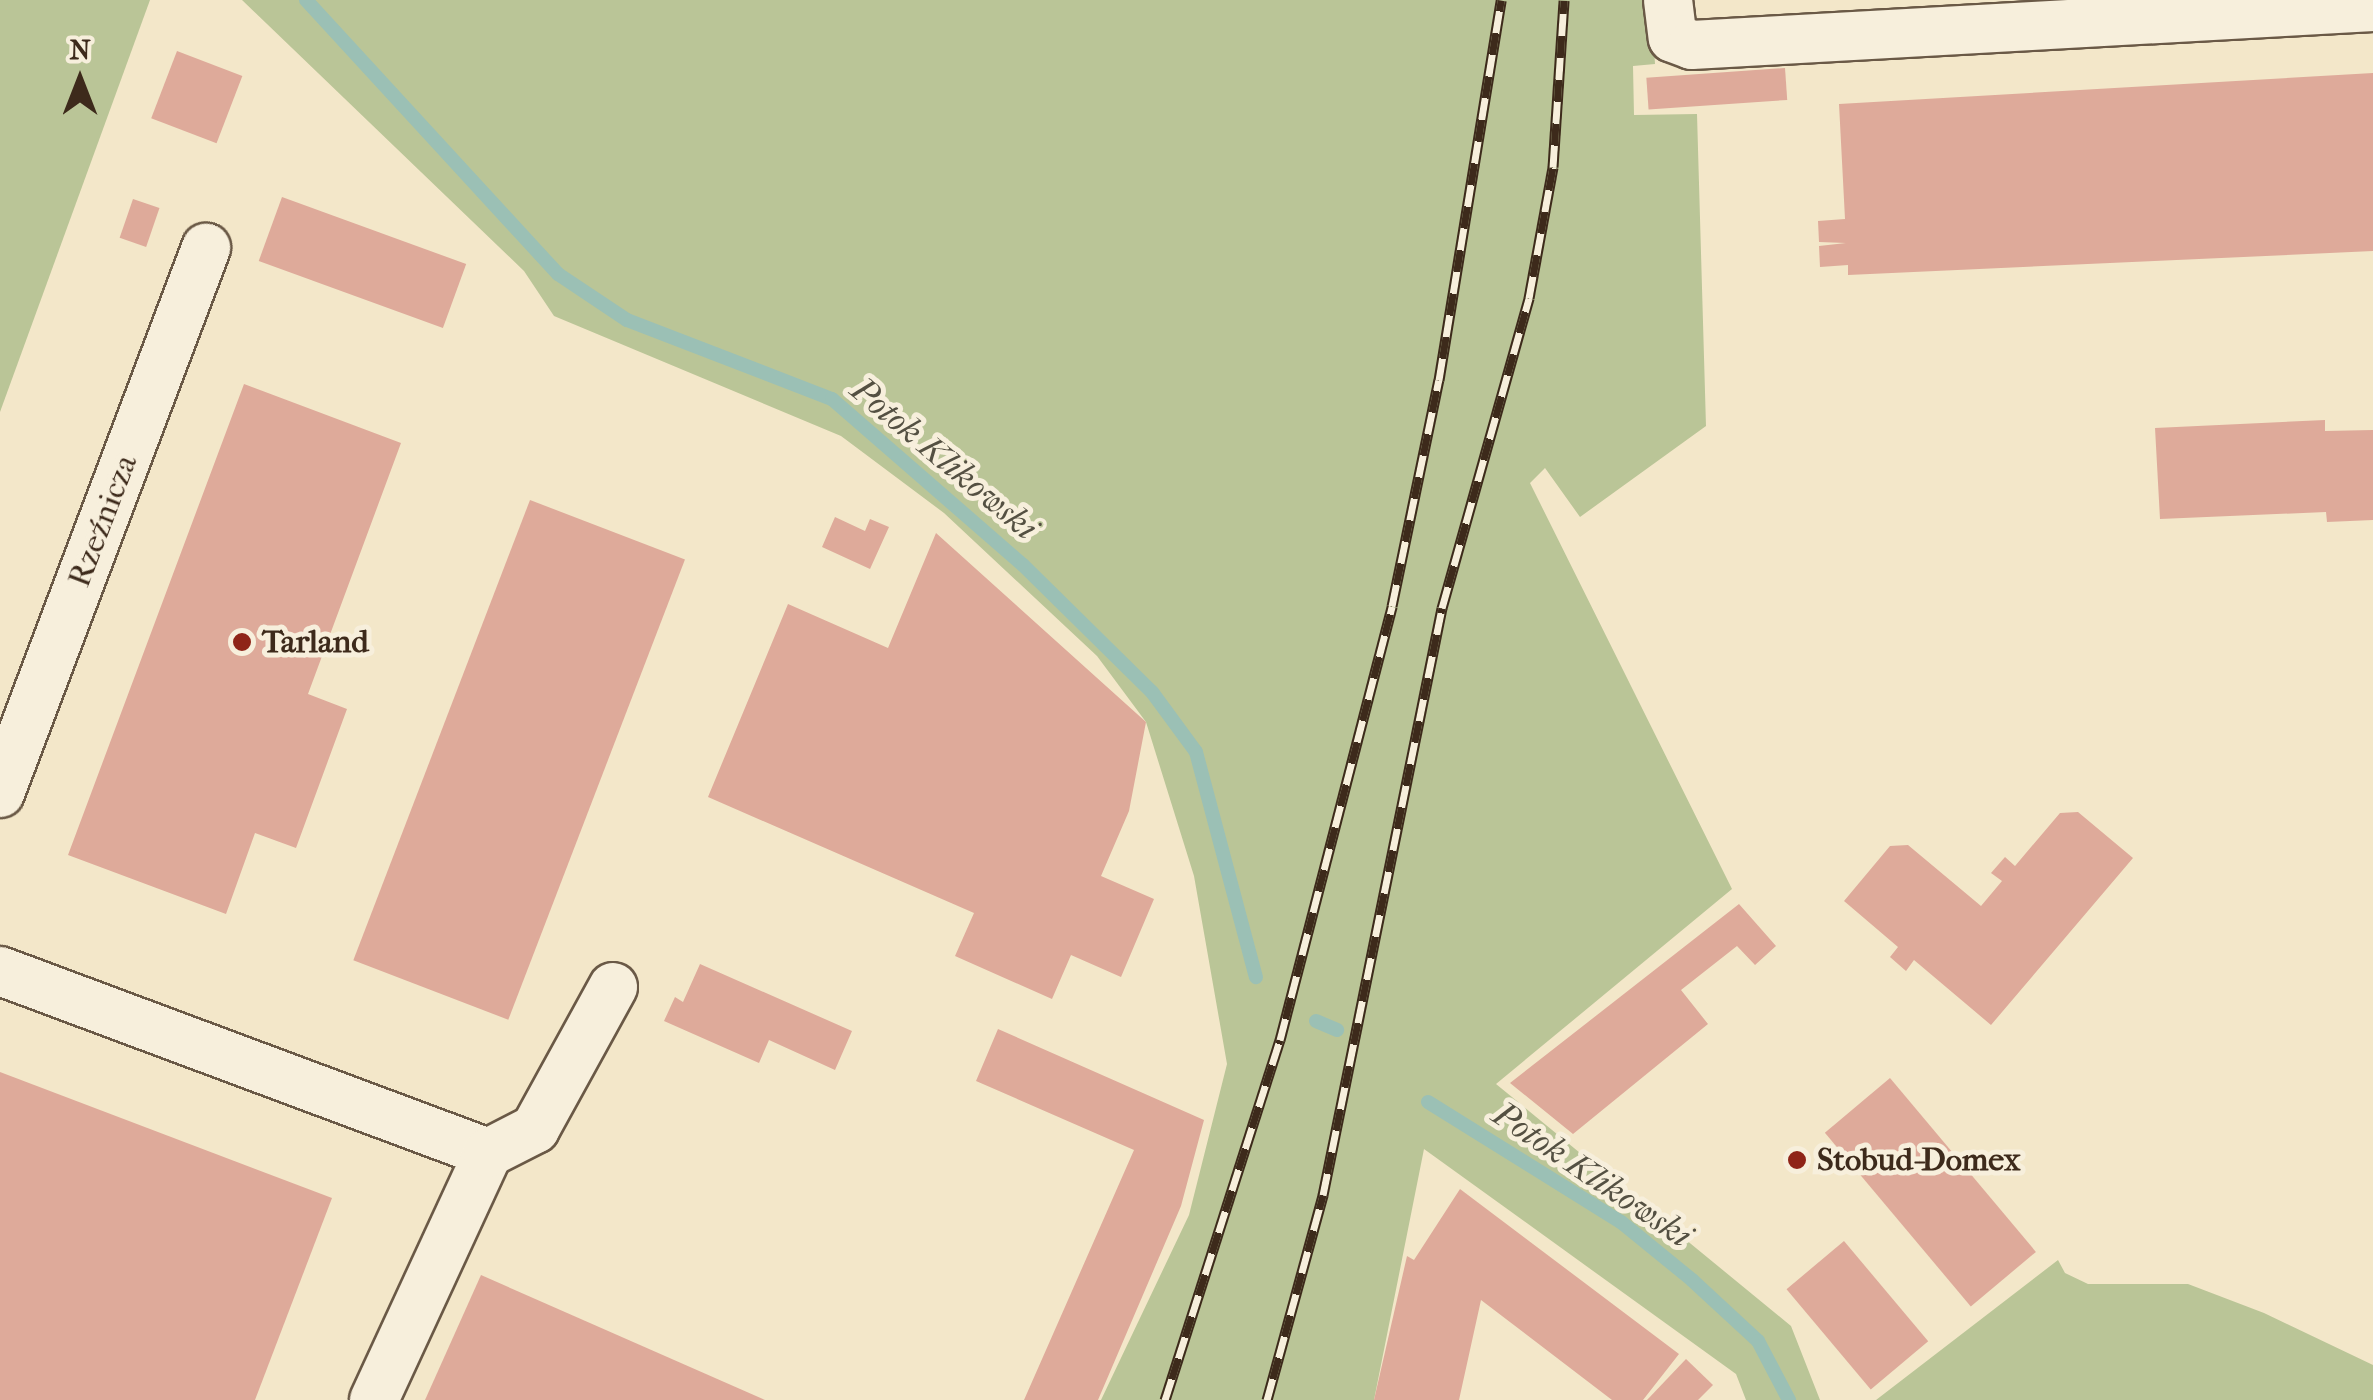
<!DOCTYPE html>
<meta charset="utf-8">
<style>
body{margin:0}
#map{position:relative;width:2373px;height:1400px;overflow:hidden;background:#f3e7c9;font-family:"IM FELL French Canon",serif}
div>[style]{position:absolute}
.green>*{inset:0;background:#bac597}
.stream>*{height:14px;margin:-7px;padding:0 7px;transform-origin:7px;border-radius:7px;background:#9bc0b5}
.building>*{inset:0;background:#deaa9a;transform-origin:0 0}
.roads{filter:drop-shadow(2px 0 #6a5946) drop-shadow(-2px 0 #6a5946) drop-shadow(0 2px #6a5946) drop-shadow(0 -2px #6a5946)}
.minor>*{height:48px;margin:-24px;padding:0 24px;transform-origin:24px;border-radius:24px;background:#f7efdc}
.rail>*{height:11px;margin-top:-5.5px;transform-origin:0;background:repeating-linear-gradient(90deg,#f7efdc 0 22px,#3d2a1b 0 44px);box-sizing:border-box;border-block:2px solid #3d2a1b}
.dots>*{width:28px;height:28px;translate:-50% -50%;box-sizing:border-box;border:5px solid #f7efdc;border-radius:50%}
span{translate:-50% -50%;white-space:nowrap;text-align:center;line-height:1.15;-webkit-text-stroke:10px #f7efdc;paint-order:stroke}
.street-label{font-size:32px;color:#3d2a1b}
.poi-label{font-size:32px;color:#3d2a1b;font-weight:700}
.left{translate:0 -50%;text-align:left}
.water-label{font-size:35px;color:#545042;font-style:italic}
.north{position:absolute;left:30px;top:30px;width:100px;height:100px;-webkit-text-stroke:8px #f7efdc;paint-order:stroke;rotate:0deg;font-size:28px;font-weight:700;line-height:40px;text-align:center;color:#3d2a1b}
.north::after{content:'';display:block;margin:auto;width:35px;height:45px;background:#3d2a1b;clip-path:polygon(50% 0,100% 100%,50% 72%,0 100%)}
</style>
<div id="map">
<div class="green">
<div style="clip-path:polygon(0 0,150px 0,0 412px)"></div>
<div style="clip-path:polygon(242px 0,1651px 0,1655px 64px,1633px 66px,1634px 115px,1697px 114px,1706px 426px,1580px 517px,1545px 468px,1530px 483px,1732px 889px,1496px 1084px,1791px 1326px,1820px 1400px,1746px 1400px,1736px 1374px,1424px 1149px,1374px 1400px,1101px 1400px,1189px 1215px,1227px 1064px,1194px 876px,1146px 722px,1097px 656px,944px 513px,841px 436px,554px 316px,524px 271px)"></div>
<div style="clip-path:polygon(2058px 1260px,2065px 1273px,2088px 1284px,2188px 1284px,2264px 1313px,2373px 1365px,2373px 1400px,1876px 1400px)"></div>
</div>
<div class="stream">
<div style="left:306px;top:0;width:372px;rotate:47.4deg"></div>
<div style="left:558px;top:274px;width:83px;rotate:33.7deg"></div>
<div style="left:627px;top:320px;width:220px;rotate:21.1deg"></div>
<div style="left:832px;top:399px;width:253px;rotate:41deg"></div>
<div style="left:1023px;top:565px;width:181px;rotate:44.6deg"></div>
<div style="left:1152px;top:692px;width:74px;rotate:53.7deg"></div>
<div style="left:1196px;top:752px;width:233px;rotate:75.1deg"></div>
<div style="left:1316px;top:1021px;width:23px;rotate:23deg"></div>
<div style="left:1428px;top:1102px;width:227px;rotate:31.9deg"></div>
<div style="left:1621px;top:1222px;width:92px;rotate:39.2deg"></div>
<div style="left:1692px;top:1280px;width:90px;rotate:42.7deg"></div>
<div style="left:1758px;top:1341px;width:67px;rotate:62.3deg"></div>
</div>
<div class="building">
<div style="left:177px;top:51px;width:70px;height:72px;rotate:21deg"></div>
<div style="left:1785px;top:68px;width:32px;height:139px;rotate:86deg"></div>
<div style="clip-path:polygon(2373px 73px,2373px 251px,1848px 275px,1848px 265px,1820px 267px,1819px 246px,1846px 243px,1819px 242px,1818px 221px,1845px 219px,1839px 104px)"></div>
<div style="left:282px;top:197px;width:196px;height:68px;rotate:20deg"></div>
<div style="left:133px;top:199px;width:28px;height:41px;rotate:19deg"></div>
<div style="clip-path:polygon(244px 384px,401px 443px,308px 694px,347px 709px,296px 848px,255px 833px,226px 914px,68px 855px)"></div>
<div style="clip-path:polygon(2325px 420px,2325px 431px,2373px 430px,2373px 520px,2327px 522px,2326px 512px,2160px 519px,2155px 428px)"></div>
<div style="left:530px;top:500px;width:166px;height:493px;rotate:21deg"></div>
<div style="clip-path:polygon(835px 517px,865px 531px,870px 519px,889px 527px,870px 569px,822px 547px)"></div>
<div style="clip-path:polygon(936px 533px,1146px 722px,1129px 811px,1101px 876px,1154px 899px,1121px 977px,1071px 955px,1052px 999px,955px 956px,974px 913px,708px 797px,788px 604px,888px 648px)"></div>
<div style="clip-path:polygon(2078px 812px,2133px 858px,1991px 1025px,1914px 960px,1906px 971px,1890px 957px,1898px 947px,1844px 901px,1890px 846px,1908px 845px,1981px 906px,2002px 881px,1991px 873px,2005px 857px,2015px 866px,2060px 813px)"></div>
<div style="clip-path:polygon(1739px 904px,1776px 946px,1755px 965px,1737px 946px,1681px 990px,1708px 1024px,1573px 1134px,1510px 1083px)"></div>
<div style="clip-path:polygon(700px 964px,852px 1031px,835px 1070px,769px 1040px,759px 1063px,664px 1021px,675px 997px,683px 1002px)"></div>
<div style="clip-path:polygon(998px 1029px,1204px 1120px,1181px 1206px,1098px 1400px,1024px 1400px,1134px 1150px,976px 1081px)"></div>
<div style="clip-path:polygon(0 1072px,332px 1198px,255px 1400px,0 1400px)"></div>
<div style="left:1890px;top:1078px;width:227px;height:85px;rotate:50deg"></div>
<div style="clip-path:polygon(1460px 1189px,1679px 1354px,1643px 1400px,1612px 1400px,1481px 1300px,1459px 1400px,1374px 1400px,1407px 1256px,1414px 1260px)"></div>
<div style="left:1844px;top:1241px;width:131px;height:75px;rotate:50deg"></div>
<div style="clip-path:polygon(481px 1275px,765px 1400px,425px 1400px)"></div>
<div style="clip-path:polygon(1686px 1359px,1713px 1385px,1698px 1400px,1647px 1400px)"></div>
</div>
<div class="roads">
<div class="minor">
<div style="left:1668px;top:0;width:38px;rotate:83deg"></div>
<div style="left:1673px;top:38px;width:20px;rotate:20deg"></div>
<div style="left:1692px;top:45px;width:682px;rotate:-3.19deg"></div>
<div style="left:0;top:793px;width:583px;rotate:-69.29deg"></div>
<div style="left:0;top:971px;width:521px;rotate:20.45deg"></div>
<div style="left:374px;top:1400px;width:272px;rotate:-65.2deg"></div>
<div style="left:488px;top:1153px;width:53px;rotate:-27.1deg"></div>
<div style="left:535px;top:1129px;width:162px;rotate:-61.2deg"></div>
</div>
</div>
<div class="rail">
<div style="left:1165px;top:1400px;width:378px;rotate:-72.3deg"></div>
<div style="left:1280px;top:1040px;width:448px;rotate:-75.5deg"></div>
<div style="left:1392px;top:606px;width:231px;rotate:-78.3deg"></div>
<div style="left:1439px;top:380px;width:385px;rotate:-80.7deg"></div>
<div style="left:1267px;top:1400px;width:213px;rotate:-74.7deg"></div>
<div style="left:1323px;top:1195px;width:599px;rotate:-78.54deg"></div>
<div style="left:1442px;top:608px;width:322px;rotate:-74.3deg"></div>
<div style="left:1529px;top:298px;width:133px;rotate:-79.6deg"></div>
<div style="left:1553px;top:167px;width:167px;rotate:-86.2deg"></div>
</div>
<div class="dots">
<div style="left:242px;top:642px;background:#8f2418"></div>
<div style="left:1797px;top:1160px;background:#8f2418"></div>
</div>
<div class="street-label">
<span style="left:103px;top:521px;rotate:-69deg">Rzeźnicza</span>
</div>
<div class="poi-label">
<span class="left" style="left:262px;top:642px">Tarland</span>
<span class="left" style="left:1817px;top:1160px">Stobud-Domex</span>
</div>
<div class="water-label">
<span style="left:944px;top:459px;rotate:40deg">Potok Klikowski</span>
<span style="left:1592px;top:1175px;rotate:34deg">Potok Klikowski</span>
</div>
<div class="north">N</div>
</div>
